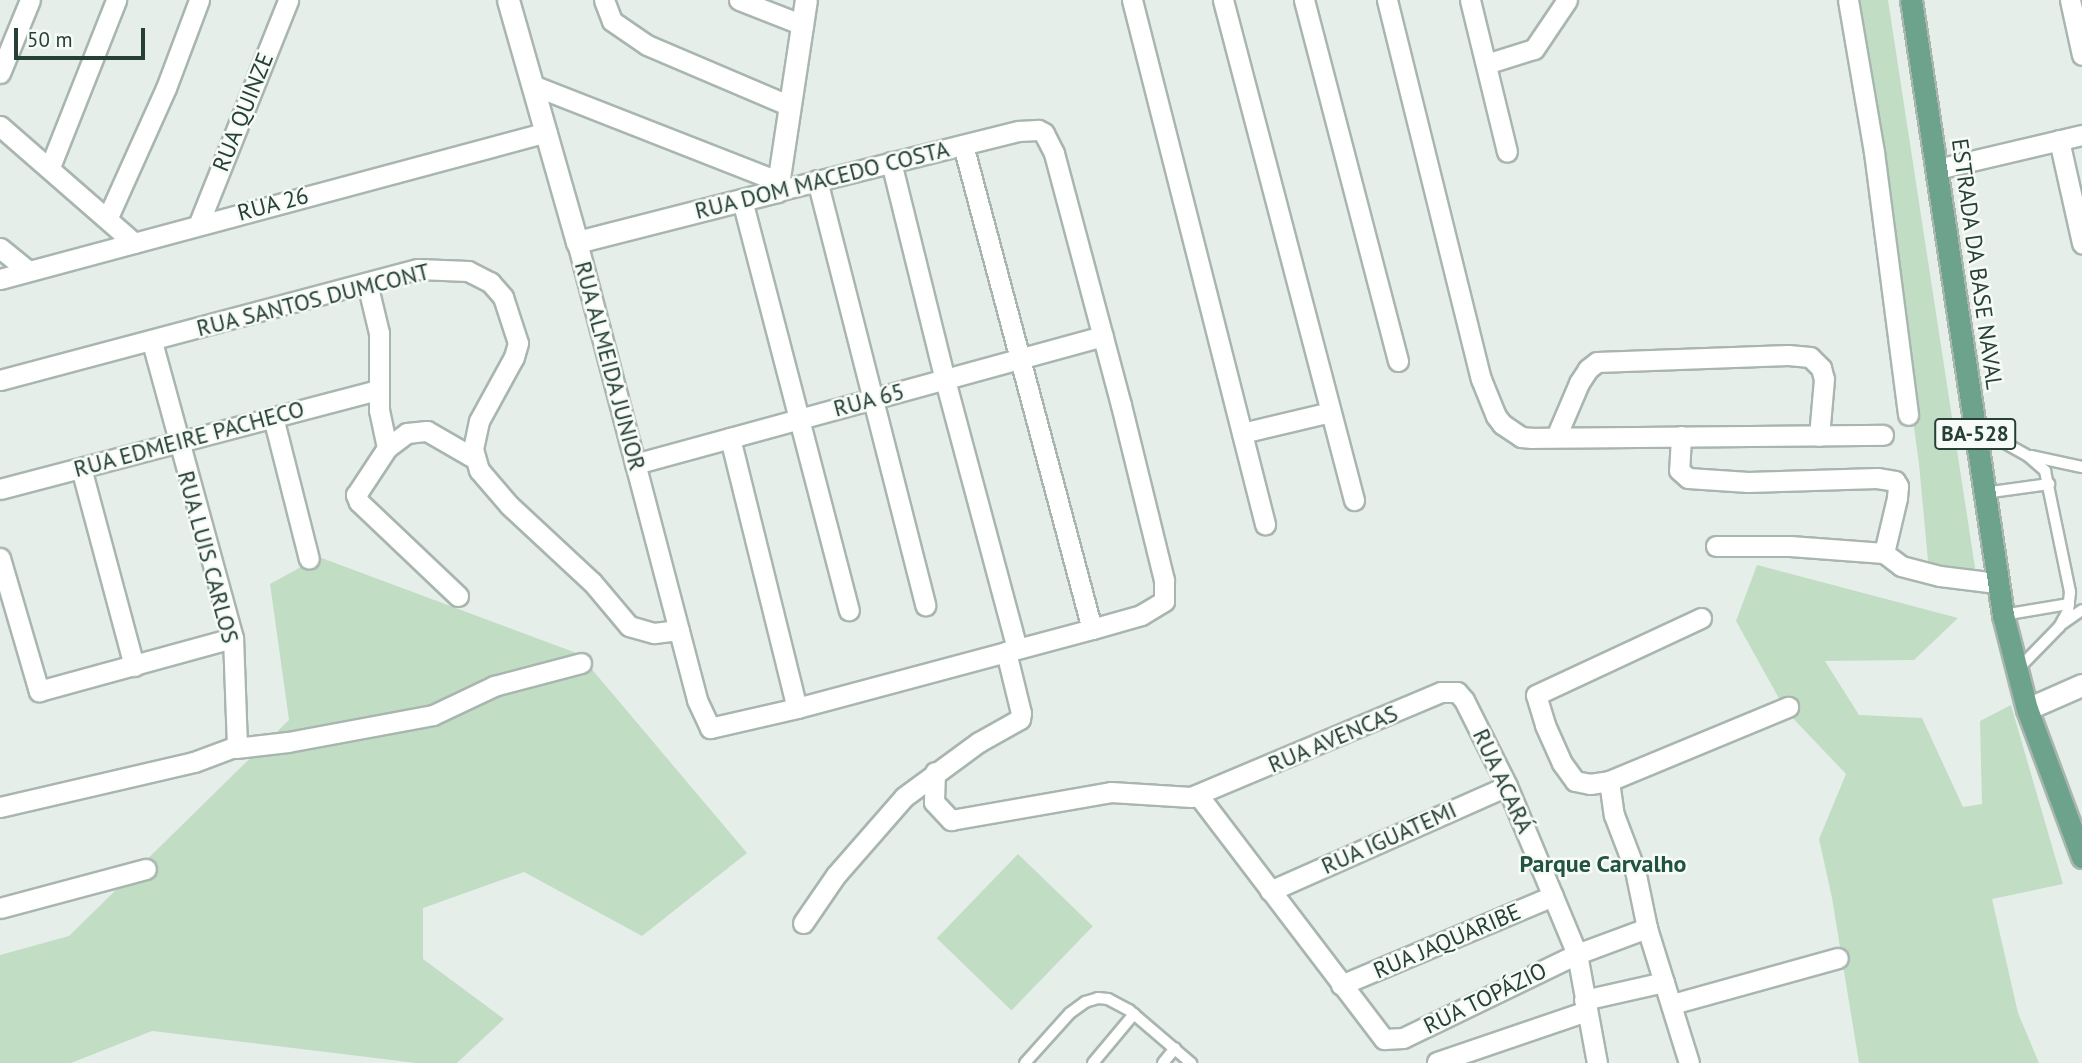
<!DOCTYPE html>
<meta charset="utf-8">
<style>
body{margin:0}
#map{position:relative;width:2082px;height:1063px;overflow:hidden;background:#e6eeea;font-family:"PT Sans",sans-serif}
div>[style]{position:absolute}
.green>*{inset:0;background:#c1dec5;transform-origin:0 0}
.roads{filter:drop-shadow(2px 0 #a9b6b0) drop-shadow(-2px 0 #a9b6b0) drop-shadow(0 2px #a9b6b0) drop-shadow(0 -2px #a9b6b0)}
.service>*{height:10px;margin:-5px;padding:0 5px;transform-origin:5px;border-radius:5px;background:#fff}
.minor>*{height:19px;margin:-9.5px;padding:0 9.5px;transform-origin:9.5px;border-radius:9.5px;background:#fff}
.tertiary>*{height:21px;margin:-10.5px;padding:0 10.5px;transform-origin:10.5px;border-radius:10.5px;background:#fff}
.secondary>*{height:21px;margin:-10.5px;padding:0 10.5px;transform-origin:10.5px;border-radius:10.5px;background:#fff}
.primary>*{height:21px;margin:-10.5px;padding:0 10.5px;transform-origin:10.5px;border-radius:10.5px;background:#6da28d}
span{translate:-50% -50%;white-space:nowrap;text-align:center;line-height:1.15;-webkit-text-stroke:5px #f7fbf8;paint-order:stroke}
.shield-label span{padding:2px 5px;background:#f7fbf8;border:2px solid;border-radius:5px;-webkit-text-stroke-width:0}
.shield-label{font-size:21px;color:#264036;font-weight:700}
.street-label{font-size:23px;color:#264036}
.neighbourhood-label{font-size:24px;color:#225240;font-weight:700}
.scale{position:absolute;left:14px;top:28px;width:131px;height:32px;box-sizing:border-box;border:4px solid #264036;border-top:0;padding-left:9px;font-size:21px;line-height:24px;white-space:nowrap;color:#264036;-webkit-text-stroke:5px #f7fbf8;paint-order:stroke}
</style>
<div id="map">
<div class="green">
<div style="clip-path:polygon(1856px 0,1888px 0,1976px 574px,1928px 561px,1919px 464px)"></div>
<div style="clip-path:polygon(319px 557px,579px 654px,747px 853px,642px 936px,524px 872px,423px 908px,423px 959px,504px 1019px,457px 1063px,416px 1063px,152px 1031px,71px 1063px,0 1063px,0 955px,69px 936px,289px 720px,270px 584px)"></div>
<div style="clip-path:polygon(1757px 565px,1958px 618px,1914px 660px,1825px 661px,1859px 715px,1922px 718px,1963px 807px,1982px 804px,1980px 721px,2011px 705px,2063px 884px,1992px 899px,2018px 1013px,2039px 1063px,1859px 1063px,1832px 898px,1819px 839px,1846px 774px,1786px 711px,1736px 621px)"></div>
<div style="left:1018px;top:854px;width:104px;height:117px;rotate:44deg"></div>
</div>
<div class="roads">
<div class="service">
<div style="left:1976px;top:427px;width:60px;rotate:29.1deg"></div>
<div style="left:2028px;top:456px;width:23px;rotate:41deg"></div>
<div style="left:2045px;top:471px;width:124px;rotate:78.3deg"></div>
<div style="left:2070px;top:592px;width:19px;rotate:96deg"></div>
<div style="left:2068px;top:611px;width:18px;rotate:119deg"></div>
<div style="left:2059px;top:627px;width:60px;rotate:134.3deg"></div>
<div style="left:2031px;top:456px;width:52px;rotate:12.2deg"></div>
<div style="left:1984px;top:493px;width:66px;rotate:-7.9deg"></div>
<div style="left:2003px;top:615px;width:67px;rotate:-9.5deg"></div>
<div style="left:2062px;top:624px;width:24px;rotate:-35deg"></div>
<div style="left:1025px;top:1063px;width:67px;rotate:-48deg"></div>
<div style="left:1070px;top:1013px;width:19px;rotate:-36deg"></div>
<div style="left:1085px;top:1002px;width:14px;rotate:-17deg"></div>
<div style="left:1098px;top:998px;width:10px;rotate:6deg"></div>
<div style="left:1108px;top:999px;width:24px;rotate:28deg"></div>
<div style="left:1129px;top:1010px;width:82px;rotate:40.5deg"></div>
<div style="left:1093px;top:1063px;width:64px;rotate:-50.1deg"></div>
<div style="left:1163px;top:1063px;width:19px;rotate:-51deg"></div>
</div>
<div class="minor">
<div style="left:604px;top:0;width:22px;rotate:69deg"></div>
<div style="left:612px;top:21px;width:42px;rotate:34.4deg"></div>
<div style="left:647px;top:45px;width:155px;rotate:23.1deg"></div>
<div style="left:739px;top:0;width:69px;rotate:21.3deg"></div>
<div style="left:1132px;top:0;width:541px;rotate:75.76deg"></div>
<div style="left:1223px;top:0;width:517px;rotate:75.32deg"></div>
<div style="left:1304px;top:0;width:373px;rotate:75.4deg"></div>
<div style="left:1387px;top:0;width:390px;rotate:76.1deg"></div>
<div style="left:1481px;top:379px;width:40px;rotate:68deg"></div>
<div style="left:1496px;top:416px;width:10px;rotate:53deg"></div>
<div style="left:1502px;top:424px;width:23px;rotate:34deg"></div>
<div style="left:1521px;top:437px;width:11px;rotate:5deg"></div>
<div style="left:1532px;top:438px;width:351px;rotate:-0.5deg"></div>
<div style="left:1470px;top:0;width:156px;rotate:76.3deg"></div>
<div style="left:1848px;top:0;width:154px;rotate:80.3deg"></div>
<div style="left:1874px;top:152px;width:265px;rotate:82.6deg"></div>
<div style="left:2070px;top:0;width:56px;rotate:77.7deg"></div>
<div style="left:1486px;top:64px;width:50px;rotate:-17.4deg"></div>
<div style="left:1534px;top:49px;width:59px;rotate:-56deg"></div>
<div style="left:0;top:73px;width:79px;rotate:-67.7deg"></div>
<div style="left:535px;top:86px;width:260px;rotate:21.4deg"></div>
<div style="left:0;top:126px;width:178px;rotate:41.1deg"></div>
<div style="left:2059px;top:140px;width:106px;rotate:77.4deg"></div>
<div style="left:963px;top:145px;width:501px;rotate:75.08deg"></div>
<div style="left:891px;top:162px;width:225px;rotate:76.1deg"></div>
<div style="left:945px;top:380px;width:278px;rotate:75deg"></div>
<div style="left:50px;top:167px;width:180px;rotate:-68.4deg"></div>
<div style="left:1937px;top:169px;width:149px;rotate:-13.2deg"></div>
<div style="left:817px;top:180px;width:439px;rotate:75.7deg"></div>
<div style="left:742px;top:200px;width:424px;rotate:75.4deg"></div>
<div style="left:108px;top:217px;width:141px;rotate:-65.8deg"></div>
<div style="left:166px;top:88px;width:94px;rotate:-69.4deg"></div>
<div style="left:199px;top:223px;width:240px;rotate:-68.2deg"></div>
<div style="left:577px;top:242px;width:473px;rotate:75.3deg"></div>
<div style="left:697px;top:700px;width:31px;rotate:65deg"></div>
<div style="left:710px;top:728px;width:89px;rotate:-12.9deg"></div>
<div style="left:797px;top:708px;width:305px;rotate:-15deg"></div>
<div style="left:1092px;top:629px;width:51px;rotate:-15.9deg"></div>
<div style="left:1141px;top:615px;width:27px;rotate:-31deg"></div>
<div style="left:1164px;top:601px;width:21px;rotate:-90deg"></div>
<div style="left:1164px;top:580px;width:180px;rotate:-103.8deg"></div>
<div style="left:1121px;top:405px;width:261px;rotate:-104.9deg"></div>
<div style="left:1054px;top:153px;width:22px;rotate:-117deg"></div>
<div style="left:1044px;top:133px;width:7px;rotate:-153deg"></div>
<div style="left:1038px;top:130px;width:20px;rotate:177deg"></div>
<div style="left:1018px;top:131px;width:248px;rotate:166deg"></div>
<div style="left:0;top:248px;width:36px;rotate:39deg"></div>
<div style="left:0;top:279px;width:566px;rotate:-15.04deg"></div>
<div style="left:367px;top:283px;width:51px;rotate:76.5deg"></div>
<div style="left:379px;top:333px;width:77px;rotate:90deg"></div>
<div style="left:379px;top:410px;width:39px;rotate:78deg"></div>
<div style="left:0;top:380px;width:432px;rotate:-14.9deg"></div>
<div style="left:418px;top:269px;width:50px;rotate:2.3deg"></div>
<div style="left:468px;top:271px;width:25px;rotate:27deg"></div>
<div style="left:490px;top:282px;width:20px;rotate:49deg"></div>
<div style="left:503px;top:297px;width:48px;rotate:71.9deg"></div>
<div style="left:518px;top:343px;width:15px;rotate:106deg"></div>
<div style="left:514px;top:357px;width:73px;rotate:118.7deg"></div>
<div style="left:479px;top:421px;width:29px;rotate:102deg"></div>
<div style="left:473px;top:449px;width:22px;rotate:74deg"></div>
<div style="left:479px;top:470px;width:46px;rotate:49.4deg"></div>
<div style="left:509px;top:505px;width:113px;rotate:42.9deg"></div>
<div style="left:592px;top:582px;width:57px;rotate:49.9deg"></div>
<div style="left:629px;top:626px;width:26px;rotate:16deg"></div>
<div style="left:654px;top:633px;width:25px;rotate:-7deg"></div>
<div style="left:273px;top:417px;width:146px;rotate:75.8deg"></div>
<div style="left:1242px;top:433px;width:91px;rotate:-13.3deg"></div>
<div style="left:1681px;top:436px;width:34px;rotate:93deg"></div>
<div style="left:1679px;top:470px;width:12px;rotate:42deg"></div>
<div style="left:1688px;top:478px;width:60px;rotate:3.8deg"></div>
<div style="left:1748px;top:482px;width:129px;rotate:-1.8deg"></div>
<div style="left:1877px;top:478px;width:18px;rotate:9deg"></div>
<div style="left:1895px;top:481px;width:6px;rotate:59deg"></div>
<div style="left:1898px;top:486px;width:12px;rotate:95deg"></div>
<div style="left:1897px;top:498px;width:57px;rotate:103.3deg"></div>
<div style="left:1556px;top:437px;width:59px;rotate:-66.9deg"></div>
<div style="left:1579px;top:383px;width:17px;rotate:-57deg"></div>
<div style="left:1588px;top:369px;width:11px;rotate:-38deg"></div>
<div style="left:1597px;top:362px;width:191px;rotate:-2.1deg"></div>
<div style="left:1788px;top:355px;width:22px;rotate:5deg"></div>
<div style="left:1810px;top:357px;width:16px;rotate:45deg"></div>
<div style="left:1821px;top:368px;width:11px;rotate:75deg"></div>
<div style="left:1824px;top:379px;width:57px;rotate:95deg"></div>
<div style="left:730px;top:438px;width:278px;rotate:76.1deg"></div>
<div style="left:635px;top:464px;width:485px;rotate:-15.3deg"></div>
<div style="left:81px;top:468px;width:205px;rotate:75deg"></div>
<div style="left:0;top:489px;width:391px;rotate:-14.7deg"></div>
<div style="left:1716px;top:546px;width:74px"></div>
<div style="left:1790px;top:546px;width:94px;rotate:4.3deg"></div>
<div style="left:1884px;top:553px;width:21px;rotate:37deg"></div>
<div style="left:1901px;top:566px;width:40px;rotate:14.4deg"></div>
<div style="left:1940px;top:576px;width:57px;rotate:7deg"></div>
<div style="left:0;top:558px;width:139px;rotate:73.7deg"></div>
<div style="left:39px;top:691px;width:201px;rotate:-15.3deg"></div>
<div style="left:458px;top:596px;width:137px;rotate:-136.5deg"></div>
<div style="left:359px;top:502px;width:8px;rotate:-113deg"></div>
<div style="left:356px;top:495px;width:56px;rotate:-56.6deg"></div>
<div style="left:387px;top:448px;width:25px;rotate:-37deg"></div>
<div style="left:407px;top:433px;width:20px;rotate:-6deg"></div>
<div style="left:427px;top:431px;width:54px;rotate:29.9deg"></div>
<div style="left:1701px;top:618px;width:182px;rotate:155deg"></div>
<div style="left:1536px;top:695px;width:31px;rotate:73deg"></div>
<div style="left:1545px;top:725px;width:42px;rotate:65.9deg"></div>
<div style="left:1562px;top:763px;width:22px;rotate:54deg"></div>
<div style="left:1575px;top:781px;width:15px;rotate:11deg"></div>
<div style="left:1590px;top:784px;width:19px;rotate:-9deg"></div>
<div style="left:1609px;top:781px;width:194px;rotate:-22.5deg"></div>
<div style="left:236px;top:748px;width:52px;rotate:-6.6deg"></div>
<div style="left:288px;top:742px;width:147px;rotate:-10.5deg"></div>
<div style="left:433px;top:715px;width:68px;rotate:-25.4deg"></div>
<div style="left:494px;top:686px;width:90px;rotate:-14.8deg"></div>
<div style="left:935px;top:772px;width:30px;rotate:92deg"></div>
<div style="left:934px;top:802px;width:25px;rotate:47deg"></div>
<div style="left:951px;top:820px;width:162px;rotate:-9.9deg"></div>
<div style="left:1111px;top:792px;width:80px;rotate:3.6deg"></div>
<div style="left:1191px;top:797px;width:271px;rotate:-22.8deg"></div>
<div style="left:1441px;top:692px;width:16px"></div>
<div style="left:1457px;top:692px;width:11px;rotate:49deg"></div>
<div style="left:1464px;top:700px;width:96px;rotate:63.4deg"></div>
<div style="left:1507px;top:786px;width:182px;rotate:67.4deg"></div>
<div style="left:1577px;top:954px;width:111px;rotate:79.6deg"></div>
<div style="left:1609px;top:781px;width:34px;rotate:82deg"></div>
<div style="left:1614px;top:815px;width:59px;rotate:69.1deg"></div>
<div style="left:1635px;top:870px;width:59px;rotate:78.3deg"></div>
<div style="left:1647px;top:928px;width:141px;rotate:72.7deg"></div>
<div style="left:1198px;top:795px;width:307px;rotate:52.7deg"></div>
<div style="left:1384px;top:1039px;width:19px;rotate:-3deg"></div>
<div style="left:1403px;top:1038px;width:193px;rotate:-25.8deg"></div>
<div style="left:1577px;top:954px;width:75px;rotate:-20.4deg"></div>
<div style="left:0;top:807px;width:199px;rotate:-13.1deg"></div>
<div style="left:194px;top:762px;width:46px;rotate:-20.4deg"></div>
<div style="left:237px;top:746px;width:108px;rotate:-92.1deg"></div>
<div style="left:233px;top:638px;width:307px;rotate:-105.3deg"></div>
<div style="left:1270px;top:891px;width:259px;rotate:-23.9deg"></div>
<div style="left:0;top:908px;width:151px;rotate:-15deg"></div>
<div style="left:803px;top:923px;width:58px;rotate:-55.5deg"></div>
<div style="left:836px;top:875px;width:103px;rotate:-48.9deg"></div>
<div style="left:904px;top:797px;width:93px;rotate:-36.3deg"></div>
<div style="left:979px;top:742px;width:47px;rotate:-29.3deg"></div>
<div style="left:1020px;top:719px;width:6px;rotate:-81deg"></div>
<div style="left:1021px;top:713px;width:63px;rotate:-103.8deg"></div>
<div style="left:1341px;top:985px;width:230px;rotate:-22.8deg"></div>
<div style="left:1584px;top:1000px;width:82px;rotate:-12.7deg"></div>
<div style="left:1672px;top:1004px;width:172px;rotate:-15.5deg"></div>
<div style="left:1437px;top:1062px;width:158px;rotate:-18.8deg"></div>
</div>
<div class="tertiary">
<div style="left:2027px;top:709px;width:60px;rotate:-23.6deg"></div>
</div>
<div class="secondary">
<div style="left:508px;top:0;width:252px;rotate:74.1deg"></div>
<div style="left:577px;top:242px;width:206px;rotate:-14.3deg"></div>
<div style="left:777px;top:191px;width:193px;rotate:-81.4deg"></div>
</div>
<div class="primary">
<div style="left:1911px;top:0;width:622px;rotate:81.49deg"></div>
<div style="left:2003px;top:615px;width:97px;rotate:75.7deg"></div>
<div style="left:2027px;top:709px;width:158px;rotate:69.6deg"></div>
</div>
</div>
<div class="shield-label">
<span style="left:1975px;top:434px">BA-528</span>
</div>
<div class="street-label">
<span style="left:243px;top:112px;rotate:-68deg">RUA QUINZE</span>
<span style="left:822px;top:180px;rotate:-14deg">RUA DOM MACEDO COSTA</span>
<span style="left:273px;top:204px;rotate:-15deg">RUA 26</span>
<span style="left:1977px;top:264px;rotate:82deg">ESTRADA DA BASE NAVAL</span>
<span style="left:313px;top:300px;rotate:-14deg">RUA SANTOS DUMCONT</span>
<span style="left:610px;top:366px;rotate:75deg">RUA ALMEIDA JUNIOR</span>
<span style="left:869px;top:400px;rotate:-15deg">RUA 65</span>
<span style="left:189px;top:439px;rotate:-15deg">RUA EDMEIRE PACHECO</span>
<span style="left:208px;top:557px;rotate:75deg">RUA LUIS CARLOS</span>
<span style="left:1333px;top:739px;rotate:-23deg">RUA AVENCAS</span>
<span style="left:1503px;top:781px;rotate:65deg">RUA ACARÁ</span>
<span style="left:1389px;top:838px;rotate:-24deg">RUA IGUATEMI</span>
<span style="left:1447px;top:941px;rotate:-23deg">RUA JAQUARIBE</span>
<span style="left:1485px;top:998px;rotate:-26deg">RUA TOPÁZIO</span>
</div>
<div class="neighbourhood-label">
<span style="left:1603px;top:864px">Parque Carvalho</span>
</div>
<div class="scale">50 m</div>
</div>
